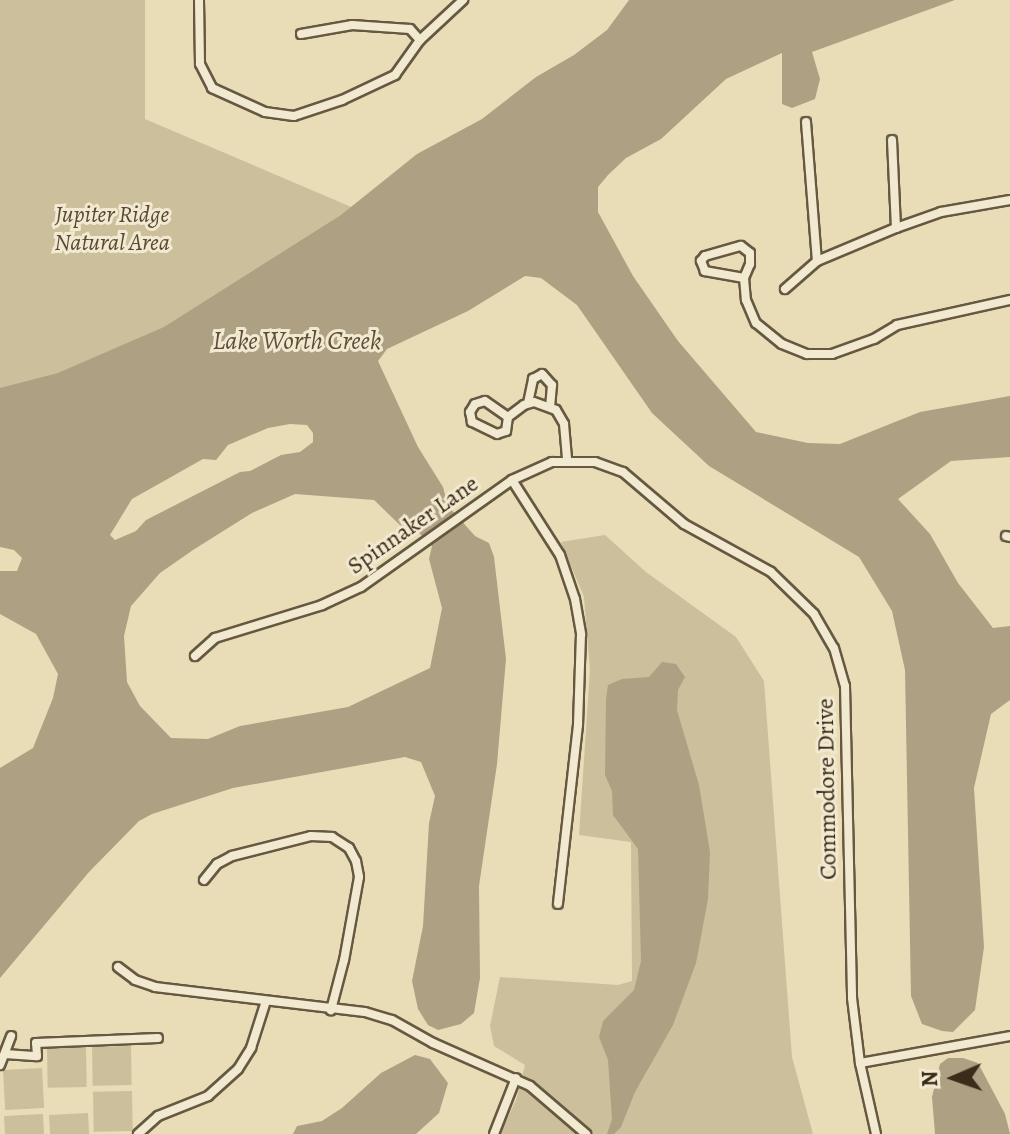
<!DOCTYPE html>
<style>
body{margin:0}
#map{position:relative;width:1010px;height:1134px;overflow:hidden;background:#e9ddb7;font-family:Alegreya,serif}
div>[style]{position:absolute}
.green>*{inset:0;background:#cbbf9c;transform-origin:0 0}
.water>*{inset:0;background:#aea082}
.roads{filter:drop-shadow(2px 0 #665841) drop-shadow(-2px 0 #665841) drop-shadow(0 2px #665841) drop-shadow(0 -2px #665841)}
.minor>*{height:8px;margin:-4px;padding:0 4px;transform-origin:4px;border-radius:4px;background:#f1e9d0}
span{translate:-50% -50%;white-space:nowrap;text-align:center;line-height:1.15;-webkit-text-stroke:6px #f1e9d0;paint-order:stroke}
.park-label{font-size:24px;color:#584934;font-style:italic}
.street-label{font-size:24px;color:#3b2b1a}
.water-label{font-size:26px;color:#5e4e39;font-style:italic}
.north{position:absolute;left:914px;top:1038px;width:80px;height:80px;-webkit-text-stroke:6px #f1e9d0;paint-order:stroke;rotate:268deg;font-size:22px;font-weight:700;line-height:32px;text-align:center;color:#3b2b1a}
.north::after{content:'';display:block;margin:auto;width:28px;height:36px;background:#3b2b1a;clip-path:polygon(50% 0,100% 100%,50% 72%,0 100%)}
</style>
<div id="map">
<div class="green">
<div style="clip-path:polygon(0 0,145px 0,145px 119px,356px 209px,132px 349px,0 396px)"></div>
<div style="clip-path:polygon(605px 535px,646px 572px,736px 637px,764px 681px,792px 1057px,813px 1134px,500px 1134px,516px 1100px,525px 1065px,494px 1046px,490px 1026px,500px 977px,618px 985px,632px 981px,631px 842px,579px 835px,590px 670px,584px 597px,561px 542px)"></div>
<div style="left:131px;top:1046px;width:39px;height:39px;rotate:89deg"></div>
<div style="left:86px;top:1047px;width:40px;height:39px;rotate:89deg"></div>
<div style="left:42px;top:1068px;width:40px;height:39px;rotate:87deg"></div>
<div style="left:132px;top:1091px;width:40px;height:39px;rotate:89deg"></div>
<div style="left:88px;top:1113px;width:21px;height:39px;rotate:87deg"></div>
<div style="left:43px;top:1114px;width:20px;height:39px;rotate:87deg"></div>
</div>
<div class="water">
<div style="clip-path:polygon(evenodd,629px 0,955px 0,812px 52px,820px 79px,815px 99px,792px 108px,782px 104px,782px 53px,726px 79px,661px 139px,626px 158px,608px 175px,598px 187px,598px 212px,633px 276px,678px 341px,756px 432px,808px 443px,840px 444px,920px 412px,1010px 396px,1010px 457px,951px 461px,898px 499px,930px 534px,958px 583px,993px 628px,1010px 626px,1010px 700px,991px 714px,974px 788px,984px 947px,975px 1010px,953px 1032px,942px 1031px,922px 1024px,911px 996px,905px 670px,892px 611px,859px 557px,709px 466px,652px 413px,577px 305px,541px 278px,525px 276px,468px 311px,387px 349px,378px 361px,418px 447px,443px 487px,448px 506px,475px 536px,489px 543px,494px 557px,506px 659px,497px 764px,479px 886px,480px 978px,474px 1013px,461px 1024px,438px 1030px,428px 1025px,418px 1009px,412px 981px,423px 926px,429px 823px,435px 796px,421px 762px,405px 757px,233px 788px,152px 814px,139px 821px,89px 872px,0 978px,0 768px,33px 748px,53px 698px,58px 674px,36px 634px,0 614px,0 571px,17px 571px,22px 558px,14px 550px,0 547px,0 388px,58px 373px,164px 327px,341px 215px,417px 154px,482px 119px,536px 77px,574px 55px,607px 30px,629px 0,290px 424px,307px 425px,313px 433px,313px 442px,300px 452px,281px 455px,250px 471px,240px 472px,146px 520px,136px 531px,115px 540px,110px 535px,132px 499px,203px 459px,216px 460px,228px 445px,268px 428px,290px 424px,629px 0,295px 494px,374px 500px,403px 528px,413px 527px,432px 546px,429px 559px,442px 608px,430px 668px,348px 707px,240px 726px,208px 739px,171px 738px,140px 706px,127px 682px,124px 636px,131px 606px,160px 573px,193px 550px,252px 513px,295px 494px)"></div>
<div style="clip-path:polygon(662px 662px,676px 664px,685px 677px,678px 690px,677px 710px,699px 785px,710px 852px,708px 899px,696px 963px,673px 1025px,635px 1092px,621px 1127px,614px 1134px,607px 1134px,612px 1119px,608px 1060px,599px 1037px,603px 1021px,634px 990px,641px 961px,638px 849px,613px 815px,612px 791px,605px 775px,606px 699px,608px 685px,622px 679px,649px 677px)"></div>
<div style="clip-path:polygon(415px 1055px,430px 1059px,448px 1083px,439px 1113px,416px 1134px,293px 1134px,297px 1126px,322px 1121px,342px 1108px,381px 1073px)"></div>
<div style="clip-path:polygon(948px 1058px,963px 1058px,978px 1063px,1005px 1114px,1010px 1134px,935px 1134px,932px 1097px,940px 1064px)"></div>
</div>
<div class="roads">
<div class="minor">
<div style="left:199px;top:0;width:64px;rotate:89.1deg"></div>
<div style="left:200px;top:64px;width:27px;rotate:63deg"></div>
<div style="left:212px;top:88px;width:58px;rotate:24.4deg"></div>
<div style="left:265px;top:112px;width:29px;rotate:8deg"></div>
<div style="left:294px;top:116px;width:51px;rotate:-18.4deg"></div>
<div style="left:342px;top:100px;width:59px;rotate:-25.3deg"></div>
<div style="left:395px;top:75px;width:43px;rotate:-54.5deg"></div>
<div style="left:420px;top:40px;width:59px;rotate:-42.9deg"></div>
<div style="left:301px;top:34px;width:52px;rotate:-10deg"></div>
<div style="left:352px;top:25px;width:58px;rotate:3.9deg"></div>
<div style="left:410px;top:29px;width:15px;rotate:48deg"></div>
<div style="left:806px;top:122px;width:139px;rotate:85.5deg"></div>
<div style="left:892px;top:140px;width:88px;rotate:87.4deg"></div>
<div style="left:744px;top:278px;width:40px;rotate:-170deg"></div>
<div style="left:705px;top:271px;width:11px;rotate:-112deg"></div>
<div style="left:701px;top:261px;width:6px;rotate:-51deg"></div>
<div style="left:705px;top:256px;width:37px;rotate:-16deg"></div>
<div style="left:741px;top:246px;width:11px;rotate:38deg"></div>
<div style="left:750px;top:253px;width:11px;rotate:90deg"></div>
<div style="left:750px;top:264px;width:15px;rotate:113deg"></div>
<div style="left:744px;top:278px;width:22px;rotate:85deg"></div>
<div style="left:746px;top:300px;width:25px;rotate:67deg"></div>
<div style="left:756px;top:323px;width:33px;rotate:39deg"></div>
<div style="left:782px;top:344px;width:27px;rotate:22deg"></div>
<div style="left:807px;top:354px;width:25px"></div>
<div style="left:832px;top:354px;width:45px;rotate:-19.7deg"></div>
<div style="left:874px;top:339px;width:27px;rotate:-31deg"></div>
<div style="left:897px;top:325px;width:116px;rotate:-12.5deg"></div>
<div style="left:785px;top:289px;width:43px;rotate:-41.2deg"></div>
<div style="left:817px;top:261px;width:86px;rotate:-22.7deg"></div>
<div style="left:896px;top:228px;width:48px;rotate:-19.6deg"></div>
<div style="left:941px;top:212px;width:70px;rotate:-9.9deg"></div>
<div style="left:485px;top:401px;width:28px;rotate:35deg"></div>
<div style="left:508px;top:417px;width:14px;rotate:98deg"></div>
<div style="left:506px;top:431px;width:9px;rotate:162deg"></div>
<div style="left:497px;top:434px;width:28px;rotate:-154deg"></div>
<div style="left:472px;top:422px;width:10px;rotate:-101deg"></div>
<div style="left:470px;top:412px;width:9px;rotate:-58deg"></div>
<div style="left:475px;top:404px;width:10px;rotate:-17deg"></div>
<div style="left:528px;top:403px;width:25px;rotate:-78deg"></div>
<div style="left:533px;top:379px;width:10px;rotate:-29deg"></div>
<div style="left:542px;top:374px;width:15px;rotate:48deg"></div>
<div style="left:552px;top:385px;width:21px;rotate:95deg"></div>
<div style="left:508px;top:417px;width:20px;rotate:-37deg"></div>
<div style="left:524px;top:405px;width:10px;rotate:-17deg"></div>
<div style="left:534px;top:402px;width:23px;rotate:20deg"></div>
<div style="left:556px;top:410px;width:16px;rotate:60deg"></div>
<div style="left:564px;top:424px;width:36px;rotate:85deg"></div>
<div style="left:512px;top:480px;width:89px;rotate:57.4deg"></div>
<div style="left:560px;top:555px;width:46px;rotate:71.2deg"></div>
<div style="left:575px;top:599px;width:36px;rotate:80deg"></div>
<div style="left:581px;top:634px;width:91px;rotate:91.9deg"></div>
<div style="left:578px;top:725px;width:180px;rotate:96.4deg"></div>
<div style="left:1006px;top:536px;width:4px;rotate:14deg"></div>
<div style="left:195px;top:656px;width:27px;rotate:-42deg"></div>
<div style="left:215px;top:638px;width:112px;rotate:-17.1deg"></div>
<div style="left:322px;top:605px;width:43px;rotate:-24.8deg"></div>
<div style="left:361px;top:587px;width:185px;rotate:-35.3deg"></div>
<div style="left:512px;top:480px;width:44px;rotate:-24.2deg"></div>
<div style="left:552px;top:462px;width:43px"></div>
<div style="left:595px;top:462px;width:30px;rotate:20deg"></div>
<div style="left:623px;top:472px;width:80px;rotate:40.4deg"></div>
<div style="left:684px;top:524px;width:99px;rotate:28.9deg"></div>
<div style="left:771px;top:572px;width:60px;rotate:44.3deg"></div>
<div style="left:814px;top:614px;width:39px;rotate:60deg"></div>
<div style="left:834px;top:648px;width:40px;rotate:74deg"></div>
<div style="left:845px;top:686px;width:312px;rotate:88.7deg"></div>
<div style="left:852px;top:998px;width:65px;rotate:83deg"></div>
<div style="left:860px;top:1063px;width:73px;rotate:77.3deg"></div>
<div style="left:204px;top:880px;width:21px;rotate:-51deg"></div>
<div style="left:217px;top:864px;width:17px;rotate:-28deg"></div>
<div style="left:232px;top:856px;width:81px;rotate:-14.2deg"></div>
<div style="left:311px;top:836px;width:21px;rotate:3deg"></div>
<div style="left:332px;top:837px;width:20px;rotate:33deg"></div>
<div style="left:349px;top:848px;width:15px;rotate:62deg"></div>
<div style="left:356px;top:861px;width:16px;rotate:79deg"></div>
<div style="left:359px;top:877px;width:84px;rotate:100.2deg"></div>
<div style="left:344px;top:960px;width:52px;rotate:104.6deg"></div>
<div style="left:118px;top:967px;width:21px;rotate:37deg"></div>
<div style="left:135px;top:980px;width:21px;rotate:19deg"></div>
<div style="left:155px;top:987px;width:211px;rotate:6.8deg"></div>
<div style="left:365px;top:1012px;width:28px;rotate:17deg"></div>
<div style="left:392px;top:1020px;width:47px;rotate:29.3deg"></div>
<div style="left:433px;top:1043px;width:106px;rotate:23.9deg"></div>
<div style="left:530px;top:1086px;width:74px;rotate:40.6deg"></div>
<div style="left:5px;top:1054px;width:32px;rotate:4deg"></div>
<div style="left:37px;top:1056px;width:13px;rotate:-94deg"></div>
<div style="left:36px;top:1043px;width:122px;rotate:-2.3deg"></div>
<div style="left:860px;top:1063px;width:152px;rotate:-10.2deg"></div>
<div style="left:0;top:1065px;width:31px;rotate:-69deg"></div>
<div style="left:138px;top:1134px;width:27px;rotate:-42deg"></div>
<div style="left:158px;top:1116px;width:54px;rotate:-21.8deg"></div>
<div style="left:208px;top:1096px;width:40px;rotate:-42deg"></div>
<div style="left:238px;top:1069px;width:25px;rotate:-58deg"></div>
<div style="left:251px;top:1048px;width:49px;rotate:-72.3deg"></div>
<div style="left:494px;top:1134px;width:60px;rotate:-68.6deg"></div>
</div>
</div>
<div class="park-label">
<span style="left:112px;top:229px">Jupiter Ridge<br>Natural Area</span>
</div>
<div class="street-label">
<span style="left:413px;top:525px;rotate:-35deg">Spinnaker Lane</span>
<span style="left:827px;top:789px;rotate:-91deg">Commodore Drive</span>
</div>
<div class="water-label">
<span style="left:297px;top:341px">Lake Worth Creek</span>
</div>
<div class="north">N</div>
</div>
